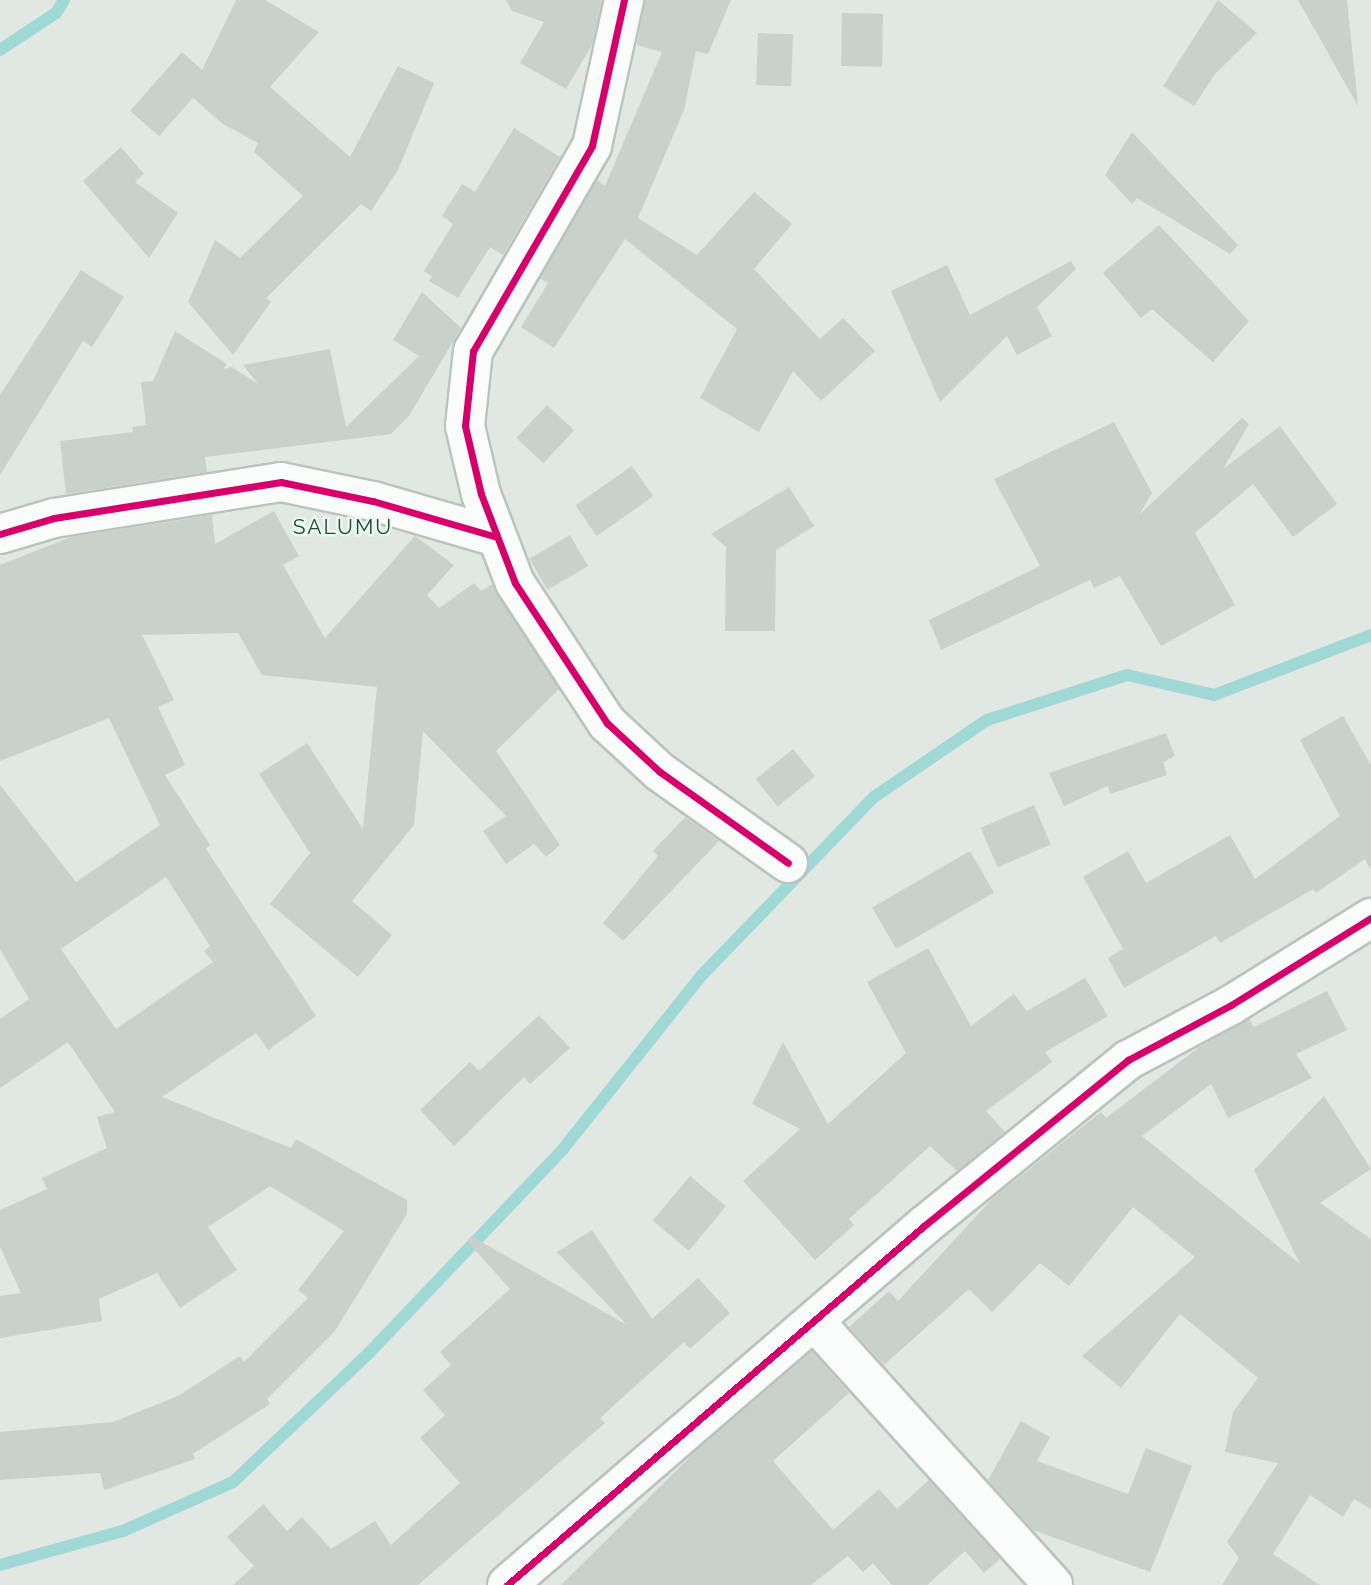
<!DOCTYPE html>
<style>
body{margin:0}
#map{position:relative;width:1371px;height:1585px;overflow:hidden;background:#e1e7e3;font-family:Raleway,sans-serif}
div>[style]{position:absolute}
.stream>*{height:12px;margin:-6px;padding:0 6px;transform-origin:6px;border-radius:6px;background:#9fd8d4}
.building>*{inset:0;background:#cad0cc;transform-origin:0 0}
.roads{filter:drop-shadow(2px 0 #bac4be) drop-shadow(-2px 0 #bac4be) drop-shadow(0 2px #bac4be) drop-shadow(0 -2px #bac4be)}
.street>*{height:38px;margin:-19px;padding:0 19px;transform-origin:19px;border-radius:19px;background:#fafbfb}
.secondary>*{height:38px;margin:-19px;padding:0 19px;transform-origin:19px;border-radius:19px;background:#fafbfb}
.cycleway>*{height:7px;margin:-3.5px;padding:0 3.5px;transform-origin:3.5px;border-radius:3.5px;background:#d6006c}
span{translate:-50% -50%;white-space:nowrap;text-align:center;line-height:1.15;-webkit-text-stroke:5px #eef7f1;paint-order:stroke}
.neighbourhood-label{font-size:21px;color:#1b4c36;letter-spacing:2px}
</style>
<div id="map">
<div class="stream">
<div style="left:0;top:50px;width:67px;rotate:-33.5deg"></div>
<div style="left:56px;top:13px;width:15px;rotate:-58deg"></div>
<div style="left:0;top:1565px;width:128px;rotate:-15.5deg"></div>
<div style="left:123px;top:1531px;width:120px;rotate:-24deg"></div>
<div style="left:233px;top:1482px;width:187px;rotate:-43.5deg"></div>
<div style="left:369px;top:1353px;width:282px;rotate:-46.4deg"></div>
<div style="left:563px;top:1149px;width:221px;rotate:-51.4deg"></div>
<div style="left:701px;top:976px;width:249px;rotate:-46deg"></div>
<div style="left:874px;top:797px;width:137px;rotate:-34.3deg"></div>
<div style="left:987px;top:720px;width:147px;rotate:-17.8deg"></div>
<div style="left:1127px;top:675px;width:89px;rotate:12.9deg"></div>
<div style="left:1214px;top:695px;width:168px;rotate:-20.9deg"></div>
</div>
<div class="building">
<div style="clip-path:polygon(236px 0,265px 0,319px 32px,270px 87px,350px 157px,398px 66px,434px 83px,398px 170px,371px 211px,361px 204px,266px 298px,271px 302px,233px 355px,188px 302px,215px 240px,240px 258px,303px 196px,254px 152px,258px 143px,223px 124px,193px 98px,159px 136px,130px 111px,182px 52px,202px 70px)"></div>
<div style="clip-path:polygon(506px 0,602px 0,592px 45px,566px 89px,520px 63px,544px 22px,512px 11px)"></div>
<div style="clip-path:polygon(645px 0,731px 0,708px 54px,696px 51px,684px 110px,638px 218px,697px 255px,754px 192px,792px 224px,754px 269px,820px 339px,843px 318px,875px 351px,821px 401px,793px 371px,759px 432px,700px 398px,737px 329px,625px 239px,554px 348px,521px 327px,548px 283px,540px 278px,597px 180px,605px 186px,662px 52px,637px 45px)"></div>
<div style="clip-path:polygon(1218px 0,1257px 33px,1215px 74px,1194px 106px,1163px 86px)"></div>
<div style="clip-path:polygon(1298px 0,1347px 0,1358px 106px)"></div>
<div style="left:842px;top:13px;width:41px;height:53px;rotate:1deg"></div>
<div style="left:758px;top:33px;width:35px;height:52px;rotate:2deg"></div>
<div style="clip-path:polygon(514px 128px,560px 157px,503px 255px,490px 247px,458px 298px,429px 281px,432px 276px,424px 271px,453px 224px,442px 216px,462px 184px,475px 192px)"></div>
<div style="clip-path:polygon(1132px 132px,1238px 245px,1230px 254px,1137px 198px,1132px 204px,1105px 175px)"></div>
<div style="clip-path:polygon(121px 147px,144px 174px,135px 182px,178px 213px,149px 258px,83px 181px)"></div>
<div style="clip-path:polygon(1159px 225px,1249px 321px,1213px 362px,1152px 309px,1141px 318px,1103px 273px)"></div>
<div style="clip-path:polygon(1071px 261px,1076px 269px,1037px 307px,1052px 336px,1017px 355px,1007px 336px,940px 402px,891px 291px,947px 265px,970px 315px)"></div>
<div style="clip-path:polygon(81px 270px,124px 297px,92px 347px,83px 341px,0 475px,0 395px)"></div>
<div style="clip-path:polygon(422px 292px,461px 328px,409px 416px,391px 434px,205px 457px,207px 472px,66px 494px,60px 441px,133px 432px,132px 427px,146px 425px,141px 382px,153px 381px,175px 331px,227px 364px,223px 369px,232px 367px,258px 384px,243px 365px,330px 349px,346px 427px,419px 356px,393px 340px)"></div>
<div style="left:547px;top:405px;width:37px;height:45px;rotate:43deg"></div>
<div style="clip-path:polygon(1242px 418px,1249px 424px,1223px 469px,1280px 426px,1337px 504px,1293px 537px,1253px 484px,1195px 533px,1235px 605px,1161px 646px,1120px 576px,1094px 588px,1090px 580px,941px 650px,929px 620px,1040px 566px,994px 479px,1114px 422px,1152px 493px,1139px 515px)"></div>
<div style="left:632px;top:466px;width:37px;height:69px;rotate:55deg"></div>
<div style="clip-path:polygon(789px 487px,814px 526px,776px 550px,775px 631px,725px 631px,726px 547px,711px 534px)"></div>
<div style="clip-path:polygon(evenodd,274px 511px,299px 556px,283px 565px,325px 638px,415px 536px,454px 565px,427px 595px,439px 608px,474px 583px,481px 591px,492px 584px,559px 689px,496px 751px,560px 845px,546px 857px,534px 844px,506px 864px,483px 831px,506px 816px,423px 731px,414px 825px,352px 901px,392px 935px,358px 977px,270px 904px,310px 853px,259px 774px,307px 743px,363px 829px,377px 687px,262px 675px,238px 633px,142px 635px,174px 700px,158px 707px,185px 765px,165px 775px,210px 845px,206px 849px,316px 1016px,268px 1050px,256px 1033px,162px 1097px,291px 1148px,296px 1139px,407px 1200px,407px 1214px,335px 1331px,267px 1399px,270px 1404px,193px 1454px,195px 1459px,104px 1490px,100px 1473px,0 1480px,0 1432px,113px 1422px,178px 1396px,240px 1356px,244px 1362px,308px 1298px,298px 1290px,344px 1231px,270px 1186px,208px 1227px,237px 1270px,180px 1308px,157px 1273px,99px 1299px,102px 1321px,0 1338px,0 1296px,21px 1293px,0 1247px,0 1210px,47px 1189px,42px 1178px,107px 1148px,97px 1117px,115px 1112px,68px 1042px,0 1088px,0 1019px,29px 999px,0 949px,0 785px,76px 882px,160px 825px,109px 718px,0 761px,0 565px,71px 537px,212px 515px,215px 544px,274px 511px,166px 877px,210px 946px,204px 951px,213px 962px,116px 1029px,61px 949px,166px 877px)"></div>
<div style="left:570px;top:535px;width:36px;height:47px;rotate:60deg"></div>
<div style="clip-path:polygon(1343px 716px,1371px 765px,1371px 870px,1365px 859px,1316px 893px,1313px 889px,1220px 943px,1216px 936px,1124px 988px,1108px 958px,1123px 949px,1083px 877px,1128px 851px,1146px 883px,1230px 835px,1255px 879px,1340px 816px,1300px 740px)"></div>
<div style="clip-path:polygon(1166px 733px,1175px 756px,1163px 762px,1167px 775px,1110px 794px,1108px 786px,1064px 806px,1049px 773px)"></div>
<div style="left:793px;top:749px;width:35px;height:48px;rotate:51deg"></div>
<div style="left:1034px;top:805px;width:43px;height:58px;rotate:67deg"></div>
<div style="clip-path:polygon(685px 817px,719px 841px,623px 941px,603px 923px,658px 856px,653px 851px)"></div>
<div style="left:970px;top:851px;width:48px;height:113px;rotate:60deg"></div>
<div style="clip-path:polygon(928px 948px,971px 1026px,1014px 994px,1027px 1011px,1085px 978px,1108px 1016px,1045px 1052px,1052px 1062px,986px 1111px,1005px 1132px,957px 1171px,930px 1146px,849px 1219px,854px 1225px,815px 1260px,743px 1181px,800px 1129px,752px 1104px,783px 1042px,828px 1124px,906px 1053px,867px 982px)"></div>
<div style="clip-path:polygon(1327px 991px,1347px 1030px,1296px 1054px,1312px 1078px,1228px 1118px,1211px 1084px,1142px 1136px,1300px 1264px,1254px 1170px,1324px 1096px,1371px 1169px,1320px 1203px,1371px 1239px,1371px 1509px,1354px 1499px,1343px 1517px,1310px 1495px,1273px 1554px,1320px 1585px,1222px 1585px,1239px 1558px,1227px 1542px,1278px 1463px,1225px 1452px,1233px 1412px,1258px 1378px,1180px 1314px,1121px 1388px,1082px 1356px,1195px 1257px,1133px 1207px,1069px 1286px,1040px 1263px,992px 1312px,969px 1289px,884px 1365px,849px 1327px,889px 1291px,898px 1301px,992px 1199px,1101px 1112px,1106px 1118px,1198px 1048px,1249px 1019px,1254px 1027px)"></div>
<div style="clip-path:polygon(539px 1015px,570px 1048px,530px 1084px,524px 1077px,454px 1146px,420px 1110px,470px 1062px,479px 1071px)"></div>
<div style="left:690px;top:1176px;width:47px;height:58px;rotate:40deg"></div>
<div style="clip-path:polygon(592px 1230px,652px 1319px,698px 1278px,730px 1313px,690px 1349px,684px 1342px,600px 1418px,605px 1423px,418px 1585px,233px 1585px,254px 1566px,227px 1537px,263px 1504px,287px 1531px,302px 1517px,331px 1549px,375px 1521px,391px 1545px,460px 1483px,420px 1438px,445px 1415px,423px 1390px,451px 1365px,440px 1352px,510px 1289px,467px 1241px,471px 1236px,627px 1325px,557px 1252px)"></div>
<div style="clip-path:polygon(812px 1351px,849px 1393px,773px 1461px,833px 1530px,879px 1489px,897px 1509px,929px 1480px,1000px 1559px,984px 1573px,965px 1551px,927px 1585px,892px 1585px,873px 1563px,863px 1572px,848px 1556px,811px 1585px,561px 1585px,698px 1449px)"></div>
<div style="clip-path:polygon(1021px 1421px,1050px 1437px,1037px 1461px,1128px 1494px,1146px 1448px,1192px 1466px,1150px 1572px,1033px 1530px,988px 1480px)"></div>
</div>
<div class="roads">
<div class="street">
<div style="left:624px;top:0;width:149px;rotate:102.4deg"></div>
<div style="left:592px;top:146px;width:237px;rotate:120.1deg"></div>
<div style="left:473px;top:351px;width:75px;rotate:96.1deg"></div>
<div style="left:465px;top:426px;width:70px;rotate:76.8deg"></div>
<div style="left:481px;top:494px;width:95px;rotate:69.1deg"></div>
<div style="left:515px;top:583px;width:168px;rotate:56.7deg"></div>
<div style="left:607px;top:723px;width:72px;rotate:42.8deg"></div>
<div style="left:660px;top:772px;width:157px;rotate:35.4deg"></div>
<div style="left:0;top:534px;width:56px;rotate:-16.5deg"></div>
<div style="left:54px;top:518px;width:230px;rotate:-9deg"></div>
<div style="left:281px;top:482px;width:94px;rotate:11.7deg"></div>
<div style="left:373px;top:501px;width:129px;rotate:16.2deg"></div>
<div style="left:814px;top:1321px;width:356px;rotate:47.8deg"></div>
</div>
<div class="secondary">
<div style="left:507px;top:1585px;width:552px;rotate:-40.74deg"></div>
<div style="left:925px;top:1225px;width:262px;rotate:-39.1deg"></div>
<div style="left:1128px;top:1060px;width:117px;rotate:-28.1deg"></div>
<div style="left:1231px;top:1005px;width:165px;rotate:-31.9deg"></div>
</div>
</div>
<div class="cycleway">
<div style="left:624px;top:0;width:149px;rotate:102.4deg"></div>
<div style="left:592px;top:146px;width:237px;rotate:120.1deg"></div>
<div style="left:473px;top:351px;width:75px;rotate:96.1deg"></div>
<div style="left:465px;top:426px;width:70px;rotate:76.8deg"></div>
<div style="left:481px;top:494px;width:95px;rotate:69.1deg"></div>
<div style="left:515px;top:583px;width:168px;rotate:56.7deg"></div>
<div style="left:607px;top:723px;width:72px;rotate:42.8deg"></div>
<div style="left:660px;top:772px;width:157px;rotate:35.4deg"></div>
<div style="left:0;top:534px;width:56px;rotate:-16.5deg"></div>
<div style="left:54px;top:518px;width:230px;rotate:-9deg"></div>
<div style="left:281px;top:482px;width:94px;rotate:11.7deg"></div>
<div style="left:373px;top:501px;width:129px;rotate:16.2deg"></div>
<div style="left:507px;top:1585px;width:552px;rotate:-40.74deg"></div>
<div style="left:925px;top:1225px;width:262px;rotate:-39.1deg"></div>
<div style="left:1128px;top:1060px;width:117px;rotate:-28.1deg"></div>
<div style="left:1231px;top:1005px;width:165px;rotate:-31.9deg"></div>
</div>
<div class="neighbourhood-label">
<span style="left:343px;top:527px">SALUMU</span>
</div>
</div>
